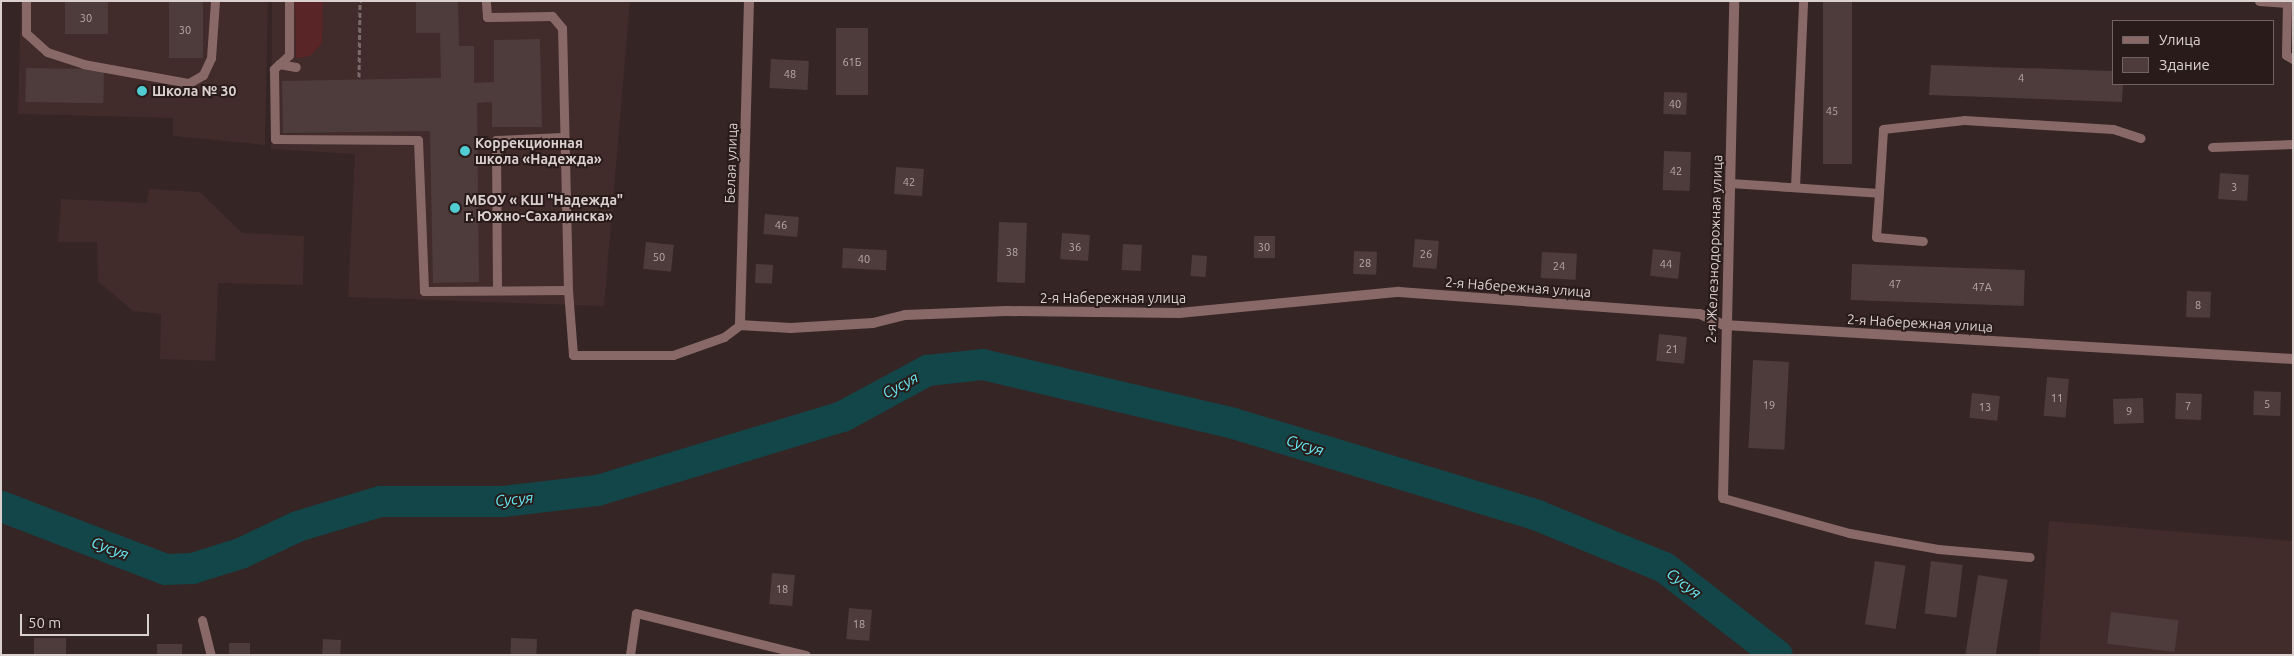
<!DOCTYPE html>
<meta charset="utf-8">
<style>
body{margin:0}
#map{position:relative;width:2294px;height:656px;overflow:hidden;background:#352525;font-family:Ubuntu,sans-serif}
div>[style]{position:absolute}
.built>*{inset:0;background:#422b2b}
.green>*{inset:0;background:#5a2526}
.river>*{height:31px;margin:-15.5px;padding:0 15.5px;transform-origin:15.5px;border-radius:15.5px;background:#134649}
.building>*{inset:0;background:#4d3c3b;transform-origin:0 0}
.path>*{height:3px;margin-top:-1.5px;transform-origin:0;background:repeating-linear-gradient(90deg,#796b6b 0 5px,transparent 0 7.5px)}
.service>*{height:9px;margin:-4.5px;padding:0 4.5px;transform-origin:4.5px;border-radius:4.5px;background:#886968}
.minor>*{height:10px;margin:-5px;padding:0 5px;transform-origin:5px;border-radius:5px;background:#886968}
.dots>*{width:14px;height:14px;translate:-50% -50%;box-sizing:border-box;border:2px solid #2a1b1b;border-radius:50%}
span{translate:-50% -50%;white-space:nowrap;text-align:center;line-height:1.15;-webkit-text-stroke:4px #2a1b1b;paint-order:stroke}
.number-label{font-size:11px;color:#b8abab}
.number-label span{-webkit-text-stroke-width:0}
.poi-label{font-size:14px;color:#dbd0d0;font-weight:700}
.left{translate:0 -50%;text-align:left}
.street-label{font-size:14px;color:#dbd0d0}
.water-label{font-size:15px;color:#64ecf3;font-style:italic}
.frame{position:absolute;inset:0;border:2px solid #dbd0d0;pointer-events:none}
.legend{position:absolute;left:2112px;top:20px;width:162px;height:65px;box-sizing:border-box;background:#2a1b1b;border:1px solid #716363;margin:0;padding:6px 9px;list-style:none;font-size:15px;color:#dbd0d0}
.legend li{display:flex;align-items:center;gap:10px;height:25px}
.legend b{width:25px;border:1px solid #716363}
.scale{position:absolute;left:20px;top:614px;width:129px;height:22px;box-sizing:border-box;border:2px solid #dbd0d0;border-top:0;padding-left:6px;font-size:15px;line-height:18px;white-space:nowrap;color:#dbd0d0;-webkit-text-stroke:4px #2a1b1b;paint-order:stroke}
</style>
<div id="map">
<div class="built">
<div style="clip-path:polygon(21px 1px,268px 1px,265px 145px,173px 136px,173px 118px,18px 114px)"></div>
<div style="clip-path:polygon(272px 1px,630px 1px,604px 306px,348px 297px,355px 154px,271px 149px)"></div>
<div style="clip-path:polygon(149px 189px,200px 192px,242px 233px,304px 236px,303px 285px,218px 283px,215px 361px,160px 359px,161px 314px,133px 311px,98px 281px,97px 242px,58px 242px,61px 199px,147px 203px)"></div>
<div style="clip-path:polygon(2049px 521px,2293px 541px,2293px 655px,2039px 655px)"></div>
</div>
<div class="green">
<div style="clip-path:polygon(295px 1px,323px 1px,322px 43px,310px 56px,296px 58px)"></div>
</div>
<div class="river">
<div style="left:1px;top:506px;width:176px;rotate:21deg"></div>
<div style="left:165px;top:569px;width:27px;rotate:-2deg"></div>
<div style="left:192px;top:568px;width:50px;rotate:-17.4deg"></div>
<div style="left:240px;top:553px;width:63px;rotate:-25.3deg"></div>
<div style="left:297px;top:526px;width:87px;rotate:-16.8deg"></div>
<div style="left:380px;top:501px;width:123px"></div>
<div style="left:503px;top:501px;width:95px;rotate:-6.7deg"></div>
<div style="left:597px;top:490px;width:256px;rotate:-16.8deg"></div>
<div style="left:842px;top:416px;width:97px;rotate:-28.4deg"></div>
<div style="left:927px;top:370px;width:55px;rotate:-6.2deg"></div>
<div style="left:982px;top:364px;width:258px;rotate:13.2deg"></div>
<div style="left:1233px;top:423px;width:318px;rotate:16.8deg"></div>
<div style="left:1537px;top:515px;width:137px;rotate:22.3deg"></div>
<div style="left:1664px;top:567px;width:143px;rotate:37.9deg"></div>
</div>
<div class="building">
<div style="left:65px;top:1px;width:43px;height:33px"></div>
<div style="left:169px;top:1px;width:34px;height:57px"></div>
<div style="clip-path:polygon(416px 1px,458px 1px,459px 46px,474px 46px,474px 83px,494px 82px,494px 40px,540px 39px,542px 127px,492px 127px,492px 102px,477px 103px,479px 282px,433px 283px,430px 131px,283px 133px,282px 81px,441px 78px,440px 33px,416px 33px)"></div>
<div style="left:1823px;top:1px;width:29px;height:163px"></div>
<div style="left:836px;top:28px;width:32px;height:67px"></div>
<div style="left:771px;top:59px;width:38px;height:29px;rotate:3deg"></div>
<div style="clip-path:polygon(1931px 65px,2113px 71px,2113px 84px,2123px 84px,2122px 102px,1929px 95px)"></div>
<div style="left:26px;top:68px;width:78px;height:34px;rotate:1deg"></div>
<div style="left:1664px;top:92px;width:23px;height:22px;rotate:2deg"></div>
<div style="left:1664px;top:151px;width:27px;height:39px;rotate:2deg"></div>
<div style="left:896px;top:167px;width:28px;height:27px;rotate:4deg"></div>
<div style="left:2220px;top:173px;width:29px;height:26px;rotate:4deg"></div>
<div style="left:765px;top:214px;width:34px;height:20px;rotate:5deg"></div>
<div style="left:999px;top:222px;width:28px;height:60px;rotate:2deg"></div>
<div style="left:1062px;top:233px;width:28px;height:26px;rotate:4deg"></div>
<div style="left:1254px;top:236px;width:21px;height:22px"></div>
<div style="left:1415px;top:239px;width:24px;height:28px;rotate:5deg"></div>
<div style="left:646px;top:242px;width:28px;height:27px;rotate:6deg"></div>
<div style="left:1123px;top:244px;width:19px;height:26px;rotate:3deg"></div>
<div style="left:843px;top:248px;width:44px;height:20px;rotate:3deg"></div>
<div style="left:1653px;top:249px;width:28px;height:27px;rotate:6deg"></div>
<div style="left:1354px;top:251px;width:23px;height:23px;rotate:2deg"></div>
<div style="left:1542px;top:252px;width:35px;height:26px;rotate:3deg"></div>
<div style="left:1192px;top:255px;width:15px;height:21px;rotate:4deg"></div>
<div style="left:756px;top:264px;width:17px;height:19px;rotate:3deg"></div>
<div style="left:1852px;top:264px;width:173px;height:36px;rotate:2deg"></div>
<div style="left:2187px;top:291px;width:24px;height:26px;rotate:2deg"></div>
<div style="left:1659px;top:334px;width:28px;height:27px;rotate:6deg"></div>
<div style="left:1753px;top:360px;width:36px;height:88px;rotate:3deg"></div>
<div style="left:2047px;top:377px;width:22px;height:39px;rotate:5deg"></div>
<div style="left:2254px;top:391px;width:27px;height:24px;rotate:2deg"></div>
<div style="left:1972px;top:393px;width:28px;height:25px;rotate:6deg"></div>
<div style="left:2176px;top:393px;width:26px;height:26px;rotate:2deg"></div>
<div style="left:2143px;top:398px;width:25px;height:30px;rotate:88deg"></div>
<div style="left:1875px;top:561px;width:31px;height:64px;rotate:9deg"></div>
<div style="left:1931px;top:561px;width:32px;height:53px;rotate:7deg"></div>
<div style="left:772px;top:573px;width:23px;height:31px;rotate:5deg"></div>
<div style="left:1978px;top:575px;width:30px;height:81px;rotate:9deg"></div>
<div style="left:849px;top:608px;width:23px;height:31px;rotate:5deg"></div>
<div style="left:2111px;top:612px;width:68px;height:32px;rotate:7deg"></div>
<div style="left:34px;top:638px;width:32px;height:17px"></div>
<div style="left:511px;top:638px;width:26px;height:17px;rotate:2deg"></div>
<div style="left:323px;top:639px;width:18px;height:16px;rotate:3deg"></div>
<div style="left:229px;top:643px;width:21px;height:12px"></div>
<div style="left:157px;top:644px;width:25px;height:11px"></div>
</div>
<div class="path">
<div style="left:359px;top:77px;width:76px;rotate:-89.2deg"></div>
</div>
<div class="service">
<div style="left:26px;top:1px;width:32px;rotate:90deg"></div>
<div style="left:26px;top:33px;width:28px;rotate:42deg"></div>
<div style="left:47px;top:52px;width:38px;rotate:18deg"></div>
<div style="left:83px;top:64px;width:108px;rotate:10.2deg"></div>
<div style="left:189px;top:83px;width:16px;rotate:-30deg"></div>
<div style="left:203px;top:75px;width:19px;rotate:-65deg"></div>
<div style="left:211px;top:58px;width:57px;rotate:-86deg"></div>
<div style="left:289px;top:1px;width:54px;rotate:90deg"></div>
<div style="left:289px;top:55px;width:21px;rotate:137deg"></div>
<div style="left:274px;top:69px;width:70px;rotate:89.2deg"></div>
<div style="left:275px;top:139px;width:143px;rotate:0.4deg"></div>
<div style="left:418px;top:140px;width:151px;rotate:87.7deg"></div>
<div style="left:424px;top:291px;width:144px;rotate:-0.4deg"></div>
<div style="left:568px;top:290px;width:262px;rotate:-91.3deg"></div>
<div style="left:562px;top:28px;width:16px;rotate:-130deg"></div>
<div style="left:552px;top:16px;width:65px;rotate:179.1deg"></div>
<div style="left:487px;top:17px;width:16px;rotate:-94deg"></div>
<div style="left:2259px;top:1px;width:28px;rotate:4deg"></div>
<div style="left:2287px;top:1px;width:54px;rotate:91.1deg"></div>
<div style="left:2286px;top:55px;width:8px;rotate:30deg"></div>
<div style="left:279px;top:64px;width:17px;rotate:10deg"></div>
<div style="left:2212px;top:147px;width:81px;rotate:-2.1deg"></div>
<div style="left:1730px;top:183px;width:149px;rotate:3.8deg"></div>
<div style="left:1879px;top:193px;width:64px;rotate:-86.4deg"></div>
<div style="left:1883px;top:129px;width:81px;rotate:-6.3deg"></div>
<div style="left:1964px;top:120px;width:149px;rotate:3.5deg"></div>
<div style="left:2113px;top:129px;width:29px;rotate:18deg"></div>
<div style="left:1795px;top:187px;width:186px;rotate:-87.5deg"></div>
<div style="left:1879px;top:193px;width:44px;rotate:93.9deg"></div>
<div style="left:1876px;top:237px;width:47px;rotate:4.9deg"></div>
<div style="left:497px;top:289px;width:149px;rotate:-90.4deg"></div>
<div style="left:496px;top:140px;width:66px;rotate:-2.6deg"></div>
<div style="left:568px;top:290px;width:65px;rotate:85.6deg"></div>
<div style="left:573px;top:355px;width:100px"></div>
<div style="left:673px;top:355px;width:54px;rotate:-19.4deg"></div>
<div style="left:724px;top:337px;width:20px;rotate:-37deg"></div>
<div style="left:1723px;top:498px;width:131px;rotate:15.5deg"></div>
<div style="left:1849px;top:533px;width:90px;rotate:10.2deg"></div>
<div style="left:1938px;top:549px;width:92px;rotate:5deg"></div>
<div style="left:202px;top:620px;width:36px;rotate:76deg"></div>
<div style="left:630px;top:655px;width:42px;rotate:-81.9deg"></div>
<div style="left:636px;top:613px;width:175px;rotate:13.9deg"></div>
</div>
<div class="minor">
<div style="left:749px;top:1px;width:324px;rotate:91.6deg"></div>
<div style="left:740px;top:325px;width:51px;rotate:3.4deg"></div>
<div style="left:791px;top:328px;width:82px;rotate:-3.5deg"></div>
<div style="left:873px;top:323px;width:33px;rotate:-14deg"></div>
<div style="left:905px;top:315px;width:101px;rotate:-2.3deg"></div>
<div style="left:1006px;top:311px;width:173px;rotate:0.7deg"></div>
<div style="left:1179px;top:313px;width:221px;rotate:-5.5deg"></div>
<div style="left:1399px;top:292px;width:302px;rotate:4.2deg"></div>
<div style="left:1700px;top:314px;width:26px;rotate:25deg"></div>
<div style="left:1724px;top:325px;width:570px;rotate:3.42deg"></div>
<div style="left:1723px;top:498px;width:497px;rotate:-88.7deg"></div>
</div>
<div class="dots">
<div style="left:142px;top:91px;background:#51ccd2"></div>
<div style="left:465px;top:151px;background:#51ccd2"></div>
<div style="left:455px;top:208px;background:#51ccd2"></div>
</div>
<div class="number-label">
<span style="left:86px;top:18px">30</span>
<span style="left:185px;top:30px">30</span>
<span style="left:852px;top:62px">61Б</span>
<span style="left:790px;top:74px">48</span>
<span style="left:2021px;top:78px">4</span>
<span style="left:1675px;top:104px">40</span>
<span style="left:1832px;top:111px">45</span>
<span style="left:1676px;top:171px">42</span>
<span style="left:909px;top:182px">42</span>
<span style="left:2234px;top:187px">3</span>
<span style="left:781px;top:225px">46</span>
<span style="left:1075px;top:247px">36</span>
<span style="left:1264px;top:247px">30</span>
<span style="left:1012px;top:252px">38</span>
<span style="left:1426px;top:254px">26</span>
<span style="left:659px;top:257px">50</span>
<span style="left:864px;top:259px">40</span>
<span style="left:1365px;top:263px">28</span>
<span style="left:1666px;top:264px">44</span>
<span style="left:1559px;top:266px">24</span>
<span style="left:1895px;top:284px">47</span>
<span style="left:1982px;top:287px">47А</span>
<span style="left:2198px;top:305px">8</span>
<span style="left:1672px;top:349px">21</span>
<span style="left:2057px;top:398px">11</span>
<span style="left:2267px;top:404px">5</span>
<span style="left:1769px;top:405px">19</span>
<span style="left:2188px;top:406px">7</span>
<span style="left:1985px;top:407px">13</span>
<span style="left:2129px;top:411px">9</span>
<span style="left:782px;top:589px">18</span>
<span style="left:859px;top:624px">18</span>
</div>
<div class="poi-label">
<span class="left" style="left:152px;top:91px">Школа № 30</span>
<span class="left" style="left:475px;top:151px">Коррекционная<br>школа «Надежда»</span>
<span class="left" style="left:465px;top:208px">МБОУ « КШ "Надежда"<br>г. Южно-Сахалинска»</span>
</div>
<div class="street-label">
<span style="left:731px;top:163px;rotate:-88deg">Белая улица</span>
<span style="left:1714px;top:249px;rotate:-88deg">2-я Железнодорожная улица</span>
<span style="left:1518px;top:287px;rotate:4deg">2-я Набережная улица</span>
<span style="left:1113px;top:298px">2-я Набережная улица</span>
<span style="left:1920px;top:323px;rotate:3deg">2-я Набережная улица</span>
</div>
<div class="water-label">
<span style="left:900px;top:385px;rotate:-28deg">Сусуя</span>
<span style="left:1305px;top:445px;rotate:17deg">Сусуя</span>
<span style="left:514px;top:499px;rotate:-5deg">Сусуя</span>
<span style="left:110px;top:548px;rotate:21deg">Сусуя</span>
<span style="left:1684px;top:583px;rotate:38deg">Сусуя</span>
</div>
<div class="frame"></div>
<ul class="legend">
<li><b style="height:6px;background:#886968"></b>Улица</li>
<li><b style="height:14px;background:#4d3c3b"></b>Здание</li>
</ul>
<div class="scale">50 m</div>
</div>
